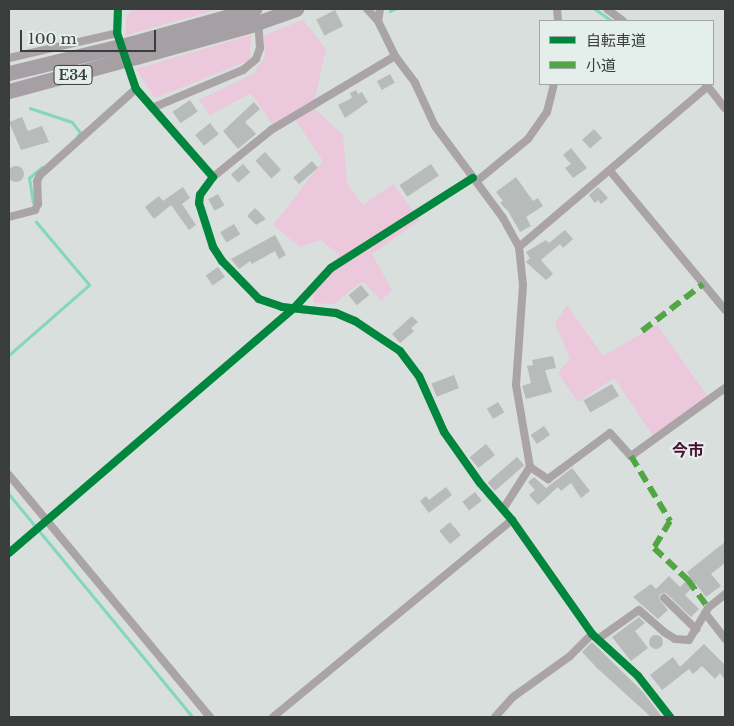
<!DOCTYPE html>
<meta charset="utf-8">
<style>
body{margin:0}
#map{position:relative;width:734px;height:726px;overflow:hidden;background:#d9dfdc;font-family:"Libre Baskerville","Noto Sans JP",serif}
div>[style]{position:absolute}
.green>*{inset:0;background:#ebc8db}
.stream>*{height:2.5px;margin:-1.25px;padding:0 1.25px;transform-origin:1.25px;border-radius:1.25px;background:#83d6bf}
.building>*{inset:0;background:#b7bbb9;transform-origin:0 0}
.round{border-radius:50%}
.street>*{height:8px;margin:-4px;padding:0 4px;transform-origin:4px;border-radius:4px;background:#aba4a7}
.highway>*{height:15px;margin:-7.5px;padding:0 7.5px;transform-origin:7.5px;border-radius:7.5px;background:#a69fa4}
.highway-bridge>*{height:15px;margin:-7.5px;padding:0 7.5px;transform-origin:7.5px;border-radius:7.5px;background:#a69fa4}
.quiet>*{height:6px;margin-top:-3px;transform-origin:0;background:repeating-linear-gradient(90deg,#53a645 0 12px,transparent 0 18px)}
.cycleway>*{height:8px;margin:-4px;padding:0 4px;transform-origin:4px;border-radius:4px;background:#00873e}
span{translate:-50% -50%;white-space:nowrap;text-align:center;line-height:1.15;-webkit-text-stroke:4.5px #e4eeea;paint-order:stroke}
.shield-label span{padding:1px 4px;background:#e4eeea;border:1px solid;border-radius:4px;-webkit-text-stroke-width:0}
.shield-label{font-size:14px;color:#393d3c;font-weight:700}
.neighbourhood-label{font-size:16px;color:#4b0f36;font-weight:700}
.frame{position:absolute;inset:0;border:10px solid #393d3c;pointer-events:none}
.legend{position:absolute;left:539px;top:20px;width:175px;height:65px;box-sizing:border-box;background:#e4eeea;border:1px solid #a0a7a4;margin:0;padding:6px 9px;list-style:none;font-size:15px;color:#393d3c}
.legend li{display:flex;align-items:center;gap:10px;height:25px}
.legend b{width:25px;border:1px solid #a0a7a4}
.scale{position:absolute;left:20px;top:30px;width:136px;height:22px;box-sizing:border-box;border:2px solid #393d3c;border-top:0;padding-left:6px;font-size:15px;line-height:18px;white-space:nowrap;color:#393d3c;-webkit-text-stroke:4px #e4eeea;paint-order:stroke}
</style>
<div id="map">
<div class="green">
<div style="clip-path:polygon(132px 9px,219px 9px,126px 35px,126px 18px)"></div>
<div style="clip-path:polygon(303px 20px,326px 49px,313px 107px,343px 135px,347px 183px,363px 205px,393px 184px,420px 220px,372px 254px,392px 290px,381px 301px,363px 281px,334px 304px,314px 303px,313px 293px,339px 255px,321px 240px,300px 247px,273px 225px,323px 161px,294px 118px,275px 128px,251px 93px,210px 115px,199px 100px,253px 74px,265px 57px,264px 35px)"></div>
<div style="clip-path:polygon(251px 35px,250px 60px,155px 98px,136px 69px)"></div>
<div style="clip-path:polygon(567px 305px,603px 356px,657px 325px,709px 398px,654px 437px,614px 378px,578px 402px,558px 373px,570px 358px,555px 323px)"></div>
</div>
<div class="stream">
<div style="left:595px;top:9px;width:21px;rotate:35deg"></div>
<div style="left:390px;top:11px;width:5px;rotate:-22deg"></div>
<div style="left:30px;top:108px;width:44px;rotate:18.4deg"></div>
<div style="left:72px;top:122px;width:14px;rotate:51deg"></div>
<div style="left:81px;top:133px;width:4px;rotate:135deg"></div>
<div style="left:33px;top:203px;width:25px;rotate:-99deg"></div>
<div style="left:29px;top:178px;width:17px;rotate:-40deg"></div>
<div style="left:9px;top:355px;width:106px;rotate:-41.2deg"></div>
<div style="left:89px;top:285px;width:82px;rotate:-130.1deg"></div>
<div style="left:9px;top:494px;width:289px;rotate:50.5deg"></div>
</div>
<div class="building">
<div style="left:335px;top:10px;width:18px;height:21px;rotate:63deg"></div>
<div style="left:390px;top:74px;width:10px;height:15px;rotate:61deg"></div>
<div style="clip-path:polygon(356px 90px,358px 94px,362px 92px,368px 102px,345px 118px,338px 105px,352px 98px,350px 93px)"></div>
<div style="left:190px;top:100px;width:14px;height:21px;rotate:56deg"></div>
<div style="clip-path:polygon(254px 102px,260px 109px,245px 122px,256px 134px,238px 149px,223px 131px)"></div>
<div style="clip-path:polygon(22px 117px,28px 131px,42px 126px,49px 142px,21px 150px,9px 122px)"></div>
<div style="left:210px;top:123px;width:14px;height:19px;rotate:51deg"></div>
<div style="left:594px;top:129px;width:12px;height:16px;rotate:48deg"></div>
<div style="clip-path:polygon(571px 148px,587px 168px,573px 178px,565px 168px,571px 164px,563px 155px)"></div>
<div style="left:265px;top:152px;width:24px;height:13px;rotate:48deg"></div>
<div style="left:312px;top:161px;width:9px;height:25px;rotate:49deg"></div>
<div style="left:243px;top:164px;width:11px;height:16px;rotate:49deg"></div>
<div style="left:431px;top:164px;width:14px;height:38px;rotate:56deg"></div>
<div class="round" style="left:8px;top:166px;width:16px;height:16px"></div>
<div style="clip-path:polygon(516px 177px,533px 201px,538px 198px,543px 206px,526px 217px,531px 226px,520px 232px,508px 211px,500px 203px,503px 201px,496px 192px)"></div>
<div style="clip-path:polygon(183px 187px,190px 198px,182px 204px,196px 225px,189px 230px,171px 205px,154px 219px,145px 207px,159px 196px,163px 201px)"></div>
<div style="clip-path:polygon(598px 187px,608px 198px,601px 204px,598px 200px,595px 203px,589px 195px)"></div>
<div style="left:218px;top:194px;width:13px;height:11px;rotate:61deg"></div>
<div style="clip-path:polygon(255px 208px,266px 219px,256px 225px,247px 216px)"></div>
<div style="left:234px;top:224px;width:12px;height:16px;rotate:59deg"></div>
<div style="clip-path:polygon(565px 230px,573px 239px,563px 248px,560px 244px,541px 260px,553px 274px,546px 280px,526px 262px,530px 258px,526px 252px,546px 240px,549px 243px)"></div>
<div style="clip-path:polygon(275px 235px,286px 255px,279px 259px,275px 251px,252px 264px,250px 261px,239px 269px,231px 259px)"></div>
<div style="left:218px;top:267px;width:12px;height:15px;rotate:55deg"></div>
<div style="left:361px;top:285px;width:13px;height:16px;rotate:51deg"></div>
<div style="clip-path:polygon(412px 316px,418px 322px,411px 328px,414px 331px,400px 343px,392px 334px)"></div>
<div style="clip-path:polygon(553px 356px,556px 368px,545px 370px,552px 392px,526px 399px,522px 386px,531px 383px,527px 366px,533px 365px,532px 360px)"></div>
<div style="left:454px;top:375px;width:14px;height:24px;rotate:69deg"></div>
<div style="left:612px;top:384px;width:14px;height:33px;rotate:60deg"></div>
<div style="left:498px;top:402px;width:12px;height:13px;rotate:59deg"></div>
<div style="left:544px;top:426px;width:11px;height:16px;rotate:56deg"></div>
<div style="left:486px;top:444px;width:14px;height:21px;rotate:51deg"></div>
<div style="left:517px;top:457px;width:11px;height:39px;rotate:49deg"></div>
<div style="clip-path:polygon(572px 468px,590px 491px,581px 498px,571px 483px,561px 491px,558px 487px,538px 505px,529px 495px,535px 490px,528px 482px,534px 477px,546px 488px)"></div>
<div style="clip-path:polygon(446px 487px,452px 495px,429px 513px,420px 501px,426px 496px,429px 500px)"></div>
<div style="left:475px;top:492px;width:11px;height:16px;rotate:52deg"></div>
<div style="left:450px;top:522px;width:17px;height:14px;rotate:50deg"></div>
<div style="clip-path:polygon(725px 542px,725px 563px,711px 574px,721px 586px,706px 597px,696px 584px,685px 595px,699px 609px,691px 617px,666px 593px,660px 594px,659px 599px,668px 610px,658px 619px,633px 597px,651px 584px,656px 589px,669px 576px,680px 587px,690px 577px,687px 572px)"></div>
<div style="clip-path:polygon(639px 617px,645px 623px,635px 631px,648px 648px,631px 661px,612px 637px)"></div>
<div class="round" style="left:649px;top:635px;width:14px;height:14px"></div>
<div style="clip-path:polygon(592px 642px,643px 692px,662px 717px,651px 717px,597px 668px,582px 652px)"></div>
<div style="clip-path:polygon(704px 644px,725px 665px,725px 680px,720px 673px,715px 679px,702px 666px,693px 674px,689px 669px,662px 690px,650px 675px,673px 657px,680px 667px)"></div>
</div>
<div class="street">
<div style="left:118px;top:9px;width:24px;rotate:92deg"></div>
<div style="left:117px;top:33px;width:59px;rotate:71.3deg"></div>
<div style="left:136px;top:89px;width:117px;rotate:48.8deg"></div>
<div style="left:213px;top:177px;width:22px;rotate:126deg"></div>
<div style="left:200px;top:195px;width:8px;rotate:97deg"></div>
<div style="left:199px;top:203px;width:46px;rotate:72.3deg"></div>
<div style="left:213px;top:247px;width:17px;rotate:57deg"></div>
<div style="left:222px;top:261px;width:53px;rotate:45.8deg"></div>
<div style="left:259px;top:299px;width:24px;rotate:19deg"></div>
<div style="left:282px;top:307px;width:54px;rotate:6.3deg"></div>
<div style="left:336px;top:313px;width:21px;rotate:23deg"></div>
<div style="left:355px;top:321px;width:54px;rotate:33.7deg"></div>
<div style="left:400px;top:351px;width:31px;rotate:53deg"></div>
<div style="left:419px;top:376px;width:61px;rotate:65.9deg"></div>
<div style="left:444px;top:432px;width:62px;rotate:54.8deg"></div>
<div style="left:480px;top:483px;width:49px;rotate:49.1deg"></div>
<div style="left:512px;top:520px;width:139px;rotate:54.9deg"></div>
<div style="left:592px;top:634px;width:62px;rotate:42.4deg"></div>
<div style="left:638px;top:676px;width:52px;rotate:52deg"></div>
<div style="left:367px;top:9px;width:16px;rotate:47deg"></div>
<div style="left:380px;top:9px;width:12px;rotate:99deg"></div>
<div style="left:378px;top:21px;width:39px;rotate:64deg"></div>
<div style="left:395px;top:56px;width:34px;rotate:53deg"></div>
<div style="left:415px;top:83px;width:47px;rotate:65.1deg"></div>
<div style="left:435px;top:126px;width:114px;rotate:53.5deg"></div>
<div style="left:503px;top:218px;width:33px;rotate:61deg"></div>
<div style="left:519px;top:247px;width:38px;rotate:84deg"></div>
<div style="left:523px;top:285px;width:100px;rotate:94deg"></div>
<div style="left:516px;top:385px;width:83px;rotate:80.3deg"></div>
<div style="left:530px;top:467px;width:50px;rotate:122.7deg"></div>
<div style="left:557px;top:9px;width:12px;rotate:85deg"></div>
<div style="left:607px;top:9px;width:20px;rotate:37deg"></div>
<div style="left:9px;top:58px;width:111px;rotate:-13deg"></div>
<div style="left:706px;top:84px;width:31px;rotate:52deg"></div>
<div style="left:152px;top:108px;width:99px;rotate:-22.7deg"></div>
<div style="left:243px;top:70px;width:17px;rotate:-40deg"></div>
<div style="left:256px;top:59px;width:12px;rotate:-70deg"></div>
<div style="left:260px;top:48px;width:28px;rotate:-94deg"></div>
<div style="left:611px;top:172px;width:179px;rotate:50.4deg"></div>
<div style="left:213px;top:177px;width:75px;rotate:-39deg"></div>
<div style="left:271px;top:130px;width:144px;rotate:-30.8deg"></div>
<div style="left:477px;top:181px;width:66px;rotate:-39.5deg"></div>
<div style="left:528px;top:139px;width:33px;rotate:-55deg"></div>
<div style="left:547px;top:112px;width:29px;rotate:-76deg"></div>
<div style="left:9px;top:217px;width:27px;rotate:-15deg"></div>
<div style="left:35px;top:210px;width:7px;rotate:-63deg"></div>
<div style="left:38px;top:204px;width:23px;rotate:-92deg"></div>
<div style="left:37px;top:181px;width:7px;rotate:-63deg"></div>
<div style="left:40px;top:175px;width:129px;rotate:-41.9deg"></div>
<div style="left:519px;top:247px;width:248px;rotate:-40.4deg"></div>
<div style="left:530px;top:467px;width:22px;rotate:34deg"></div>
<div style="left:548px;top:479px;width:77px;rotate:-36.6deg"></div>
<div style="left:610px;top:433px;width:31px;rotate:48deg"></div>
<div style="left:631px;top:456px;width:116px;rotate:-35.9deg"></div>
<div style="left:9px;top:475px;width:315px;rotate:50.3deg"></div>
<div style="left:9px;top:553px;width:377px;rotate:-40.7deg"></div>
<div style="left:295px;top:307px;width:53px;rotate:-47.3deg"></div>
<div style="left:331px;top:268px;width:168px;rotate:-32.4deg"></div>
<div style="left:664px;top:598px;width:45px;rotate:44.1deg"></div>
<div style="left:705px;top:613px;width:33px;rotate:52deg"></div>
<div style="left:598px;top:639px;width:50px;rotate:-35.3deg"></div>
<div style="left:639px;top:610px;width:33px;rotate:41deg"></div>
<div style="left:664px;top:632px;width:13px;rotate:32deg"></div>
<div style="left:675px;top:639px;width:14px;rotate:4deg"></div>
<div style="left:689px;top:640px;width:37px;rotate:-59deg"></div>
<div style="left:708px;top:608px;width:22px;rotate:-39deg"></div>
<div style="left:273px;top:717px;width:310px;rotate:-39.5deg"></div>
<div style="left:495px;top:717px;width:27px;rotate:-48deg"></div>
<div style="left:513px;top:697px;width:70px;rotate:-35.7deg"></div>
<div style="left:570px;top:656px;width:31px;rotate:-45deg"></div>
</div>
<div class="highway">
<div style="left:133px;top:43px;width:126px;rotate:-15.7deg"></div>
<div style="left:136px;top:57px;width:119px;rotate:-15.5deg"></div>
</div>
<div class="highway-bridge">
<div style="left:251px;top:25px;width:48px;rotate:-19.6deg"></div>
<div style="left:9px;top:73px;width:128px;rotate:-13.6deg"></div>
<div style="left:9px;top:91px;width:131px;rotate:-15deg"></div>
</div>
<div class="quiet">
<div style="left:642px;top:331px;width:77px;rotate:-37.6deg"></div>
<div style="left:631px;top:456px;width:76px;rotate:59deg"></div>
<div style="left:670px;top:521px;width:31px;rotate:121deg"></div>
<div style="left:654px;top:548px;width:47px;rotate:43.3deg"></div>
<div style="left:688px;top:580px;width:34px;rotate:54deg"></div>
</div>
<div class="cycleway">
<div style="left:118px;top:9px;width:24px;rotate:92deg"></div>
<div style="left:117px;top:33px;width:59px;rotate:71.3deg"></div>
<div style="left:136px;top:89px;width:117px;rotate:48.8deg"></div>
<div style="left:213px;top:177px;width:22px;rotate:126deg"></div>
<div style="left:200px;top:195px;width:8px;rotate:97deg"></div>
<div style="left:199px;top:203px;width:46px;rotate:72.3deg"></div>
<div style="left:213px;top:247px;width:17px;rotate:57deg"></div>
<div style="left:222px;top:261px;width:53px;rotate:45.8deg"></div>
<div style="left:259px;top:299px;width:24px;rotate:19deg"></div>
<div style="left:282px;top:307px;width:54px;rotate:6.3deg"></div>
<div style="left:336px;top:313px;width:21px;rotate:23deg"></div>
<div style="left:355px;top:321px;width:54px;rotate:33.7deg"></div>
<div style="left:400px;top:351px;width:31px;rotate:53deg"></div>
<div style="left:419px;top:376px;width:61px;rotate:65.9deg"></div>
<div style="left:444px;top:432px;width:62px;rotate:54.8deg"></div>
<div style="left:480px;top:483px;width:49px;rotate:49.1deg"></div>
<div style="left:512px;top:520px;width:139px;rotate:54.9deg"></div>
<div style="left:592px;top:634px;width:62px;rotate:42.4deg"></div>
<div style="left:638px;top:676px;width:52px;rotate:52deg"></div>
<div style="left:9px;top:553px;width:377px;rotate:-40.7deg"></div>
<div style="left:295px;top:307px;width:53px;rotate:-47.3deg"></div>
<div style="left:331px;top:268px;width:168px;rotate:-32.4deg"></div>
</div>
<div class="shield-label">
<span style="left:73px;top:75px">E34</span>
</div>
<div class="neighbourhood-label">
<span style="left:688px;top:450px">今市</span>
</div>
<div class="frame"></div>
<ul class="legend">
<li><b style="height:6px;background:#00873e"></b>自転車道</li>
<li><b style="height:6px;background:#53a645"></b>小道</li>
</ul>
<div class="scale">100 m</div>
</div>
